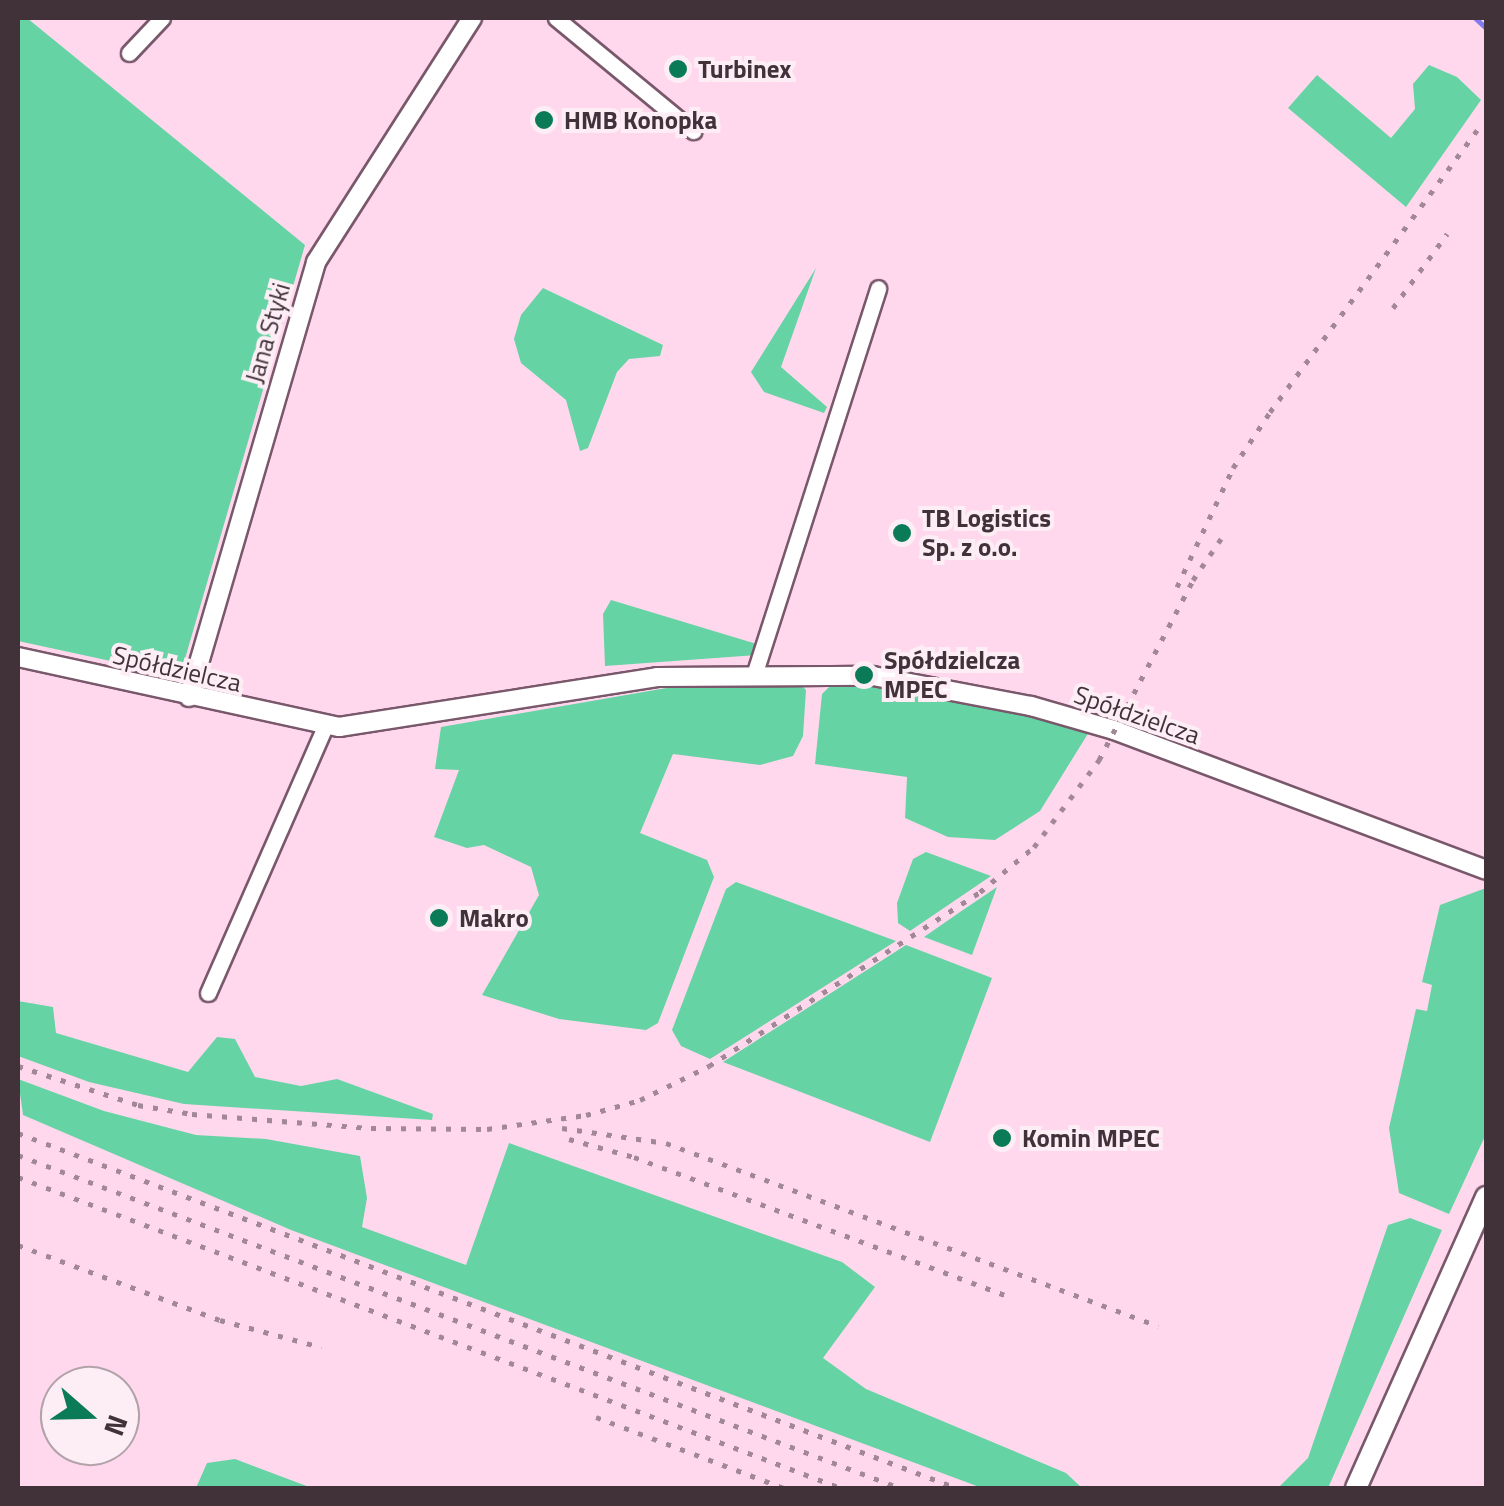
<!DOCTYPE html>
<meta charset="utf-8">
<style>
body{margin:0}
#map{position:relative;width:1504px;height:1506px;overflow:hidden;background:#ffd8ed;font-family:"Titillium Web",sans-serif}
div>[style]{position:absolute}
.green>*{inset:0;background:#66d3a5}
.stream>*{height:5px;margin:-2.5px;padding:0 2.5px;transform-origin:2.5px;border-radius:2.5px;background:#827aef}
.roads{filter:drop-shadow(2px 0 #79586b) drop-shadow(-2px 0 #79586b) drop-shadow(0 2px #79586b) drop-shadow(0 -2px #79586b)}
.minor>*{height:15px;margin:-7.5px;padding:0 7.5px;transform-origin:7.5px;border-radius:7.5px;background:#fff}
.tertiary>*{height:18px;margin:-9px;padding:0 9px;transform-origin:9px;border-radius:9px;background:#fff}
.secondary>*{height:20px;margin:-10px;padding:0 10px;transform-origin:10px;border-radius:10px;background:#fff}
.rail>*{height:5px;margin-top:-2.5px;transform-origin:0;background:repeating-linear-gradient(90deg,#a28796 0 5px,transparent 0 15px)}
.dots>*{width:28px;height:28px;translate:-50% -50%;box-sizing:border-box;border:5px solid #fdedf5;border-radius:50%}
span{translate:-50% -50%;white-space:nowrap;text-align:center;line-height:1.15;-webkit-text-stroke:8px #fdedf5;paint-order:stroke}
.poi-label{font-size:25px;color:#41323a;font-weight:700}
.left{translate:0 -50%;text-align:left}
.street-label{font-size:25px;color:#41323a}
.frame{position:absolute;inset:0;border:20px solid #41323a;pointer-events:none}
.north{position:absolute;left:40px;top:1366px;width:100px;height:100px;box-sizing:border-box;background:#fdedf5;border:2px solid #b2a2aa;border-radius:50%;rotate:110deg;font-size:28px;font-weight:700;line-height:40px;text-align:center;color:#41323a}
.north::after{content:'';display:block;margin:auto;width:35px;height:45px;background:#0b7b57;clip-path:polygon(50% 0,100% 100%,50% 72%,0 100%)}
</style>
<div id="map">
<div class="green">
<div style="clip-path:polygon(18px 18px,27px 18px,305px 245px,180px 676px,18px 641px)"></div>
<div style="clip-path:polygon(1429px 65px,1457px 77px,1481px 100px,1406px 207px,1288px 108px,1317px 75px,1391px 138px,1415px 109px,1413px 84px)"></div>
<div style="clip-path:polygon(816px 268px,781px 367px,827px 407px,824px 413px,764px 392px,751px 372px)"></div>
<div style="clip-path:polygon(543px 288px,663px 345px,660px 356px,629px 359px,617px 372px,588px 448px,580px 451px,566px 400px,521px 363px,514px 339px,521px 315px)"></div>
<div style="clip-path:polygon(611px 600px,760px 645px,757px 655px,605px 666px,603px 614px)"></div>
<div style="clip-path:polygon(796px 680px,806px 690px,803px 736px,793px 756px,760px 765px,673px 754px,640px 833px,707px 860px,714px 877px,658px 1023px,646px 1030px,559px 1019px,482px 995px,539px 895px,531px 867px,484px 845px,467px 848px,434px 837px,459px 770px,435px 769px,441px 727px,701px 682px)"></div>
<div style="clip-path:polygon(833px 683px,876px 684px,1094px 724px,1040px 811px,995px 840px,948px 837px,905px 818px,907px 777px,815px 764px,822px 694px)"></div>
<div style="clip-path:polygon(926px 852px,991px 876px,910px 931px,898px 923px,897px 903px,913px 859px)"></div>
<div style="clip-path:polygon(736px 882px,896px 941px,710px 1059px,681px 1046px,672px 1030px,726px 889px)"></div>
<div style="clip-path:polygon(997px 887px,972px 955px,924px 937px,960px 912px)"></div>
<div style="clip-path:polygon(1486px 888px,1486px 1134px,1449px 1214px,1399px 1193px,1389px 1128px,1416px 1009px,1427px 1011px,1432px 985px,1422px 982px,1440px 905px)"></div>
<div style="clip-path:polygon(906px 945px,992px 978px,930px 1142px,723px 1062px)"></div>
<div style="clip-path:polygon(18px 1001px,53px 1007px,56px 1033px,188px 1072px,217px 1037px,235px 1039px,255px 1077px,301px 1086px,337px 1079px,433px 1114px,432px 1120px,184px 1104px,89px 1082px,18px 1056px)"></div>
<div style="clip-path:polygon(18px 1079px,104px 1111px,196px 1135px,266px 1139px,360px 1156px,367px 1198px,362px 1227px,466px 1265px,509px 1143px,842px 1262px,875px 1287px,823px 1358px,866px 1389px,1066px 1473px,1082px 1488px,982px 1488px,291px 1230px,23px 1115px)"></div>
<div style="clip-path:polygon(1410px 1218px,1442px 1230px,1328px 1488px,1278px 1488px,1308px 1458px,1388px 1225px)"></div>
<div style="clip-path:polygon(235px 1459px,312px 1488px,313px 1488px,196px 1488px,207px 1463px)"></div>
</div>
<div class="stream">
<div style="left:1475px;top:18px;width:15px;rotate:42deg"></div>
</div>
<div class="roads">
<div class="minor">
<div style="left:556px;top:18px;width:178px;rotate:39.5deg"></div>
<div style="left:129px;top:53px;width:48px;rotate:-46.7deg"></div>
<div style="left:755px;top:672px;width:403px;rotate:-72.2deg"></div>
<div style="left:208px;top:993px;width:292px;rotate:-66.3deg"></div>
</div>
<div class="tertiary">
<div style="left:18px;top:657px;width:329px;rotate:12.3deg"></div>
<div style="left:339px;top:727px;width:322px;rotate:-8.9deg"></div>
<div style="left:657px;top:677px;width:216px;rotate:-0.3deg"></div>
<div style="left:873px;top:676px;width:161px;rotate:10.8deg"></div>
<div style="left:1031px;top:706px;width:86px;rotate:16.1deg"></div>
<div style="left:1114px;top:730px;width:397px;rotate:20.6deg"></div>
<div style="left:189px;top:697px;width:453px;rotate:-73.7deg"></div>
<div style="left:316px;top:262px;width:290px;rotate:-57.4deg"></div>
</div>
<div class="secondary">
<div style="left:1356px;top:1488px;width:319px;rotate:-65.9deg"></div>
</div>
</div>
<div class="rail">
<div style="left:1393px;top:308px;width:92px;rotate:-53.9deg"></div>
<div style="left:1177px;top:587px;width:132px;rotate:-64.8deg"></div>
<div style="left:1233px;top:468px;width:67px;rotate:-56.5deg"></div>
<div style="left:1270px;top:412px;width:350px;rotate:-53.7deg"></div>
<div style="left:18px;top:1066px;width:126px;rotate:18deg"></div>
<div style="left:138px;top:1105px;width:55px;rotate:9.5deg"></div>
<div style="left:192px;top:1114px;width:180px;rotate:4.5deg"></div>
<div style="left:371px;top:1128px;width:116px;rotate:0.5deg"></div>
<div style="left:487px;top:1129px;width:100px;rotate:-8deg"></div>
<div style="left:586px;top:1115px;width:56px;rotate:-15.5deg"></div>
<div style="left:640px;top:1100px;width:77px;rotate:-26.2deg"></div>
<div style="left:709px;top:1066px;width:322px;rotate:-32.7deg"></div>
<div style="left:980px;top:892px;width:70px;rotate:-39.8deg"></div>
<div style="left:1034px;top:847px;width:109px;rotate:-53.2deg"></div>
<div style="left:1099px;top:760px;width:203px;rotate:-62.4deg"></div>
<div style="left:1193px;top:580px;width:60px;rotate:-55.8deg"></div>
<div style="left:562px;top:1128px;width:105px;rotate:8.2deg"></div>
<div style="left:666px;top:1143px;width:525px;rotate:20.4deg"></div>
<div style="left:18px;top:1133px;width:1004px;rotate:20.71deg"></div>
<div style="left:569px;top:1139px;width:67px;rotate:15.5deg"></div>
<div style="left:634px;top:1157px;width:396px;rotate:20.4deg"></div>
<div style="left:18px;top:1155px;width:943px;rotate:20.68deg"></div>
<div style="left:18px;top:1177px;width:880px;rotate:20.7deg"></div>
<div style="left:18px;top:1245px;width:215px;rotate:20.4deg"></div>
<div style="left:220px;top:1320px;width:105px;rotate:15deg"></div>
<div style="left:596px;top:1417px;width:201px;rotate:20.7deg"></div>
</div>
<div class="dots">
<div style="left:678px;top:69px;background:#0b7b57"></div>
<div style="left:544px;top:120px;background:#0b7b57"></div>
<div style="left:902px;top:533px;background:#0b7b57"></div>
<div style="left:864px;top:675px;background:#0b7b57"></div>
<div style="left:439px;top:918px;background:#0b7b57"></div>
<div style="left:1002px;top:1138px;background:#0b7b57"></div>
</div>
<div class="poi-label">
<span class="left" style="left:698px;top:69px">Turbinex</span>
<span class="left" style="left:564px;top:120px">HMB Konopka</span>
<span class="left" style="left:922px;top:533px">TB Logistics<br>Sp. z o.o.</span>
<span class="left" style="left:884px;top:675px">Spółdzielcza<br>MPEC</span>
<span class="left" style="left:459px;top:918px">Makro</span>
<span class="left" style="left:1022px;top:1138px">Komin MPEC</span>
</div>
<div class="street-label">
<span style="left:268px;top:333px;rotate:-74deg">Jana Styki</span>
<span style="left:177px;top:669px;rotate:13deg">Spółdzielcza</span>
<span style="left:1137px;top:715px;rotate:19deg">Spółdzielcza</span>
</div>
<div class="frame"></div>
<div class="north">N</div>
</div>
